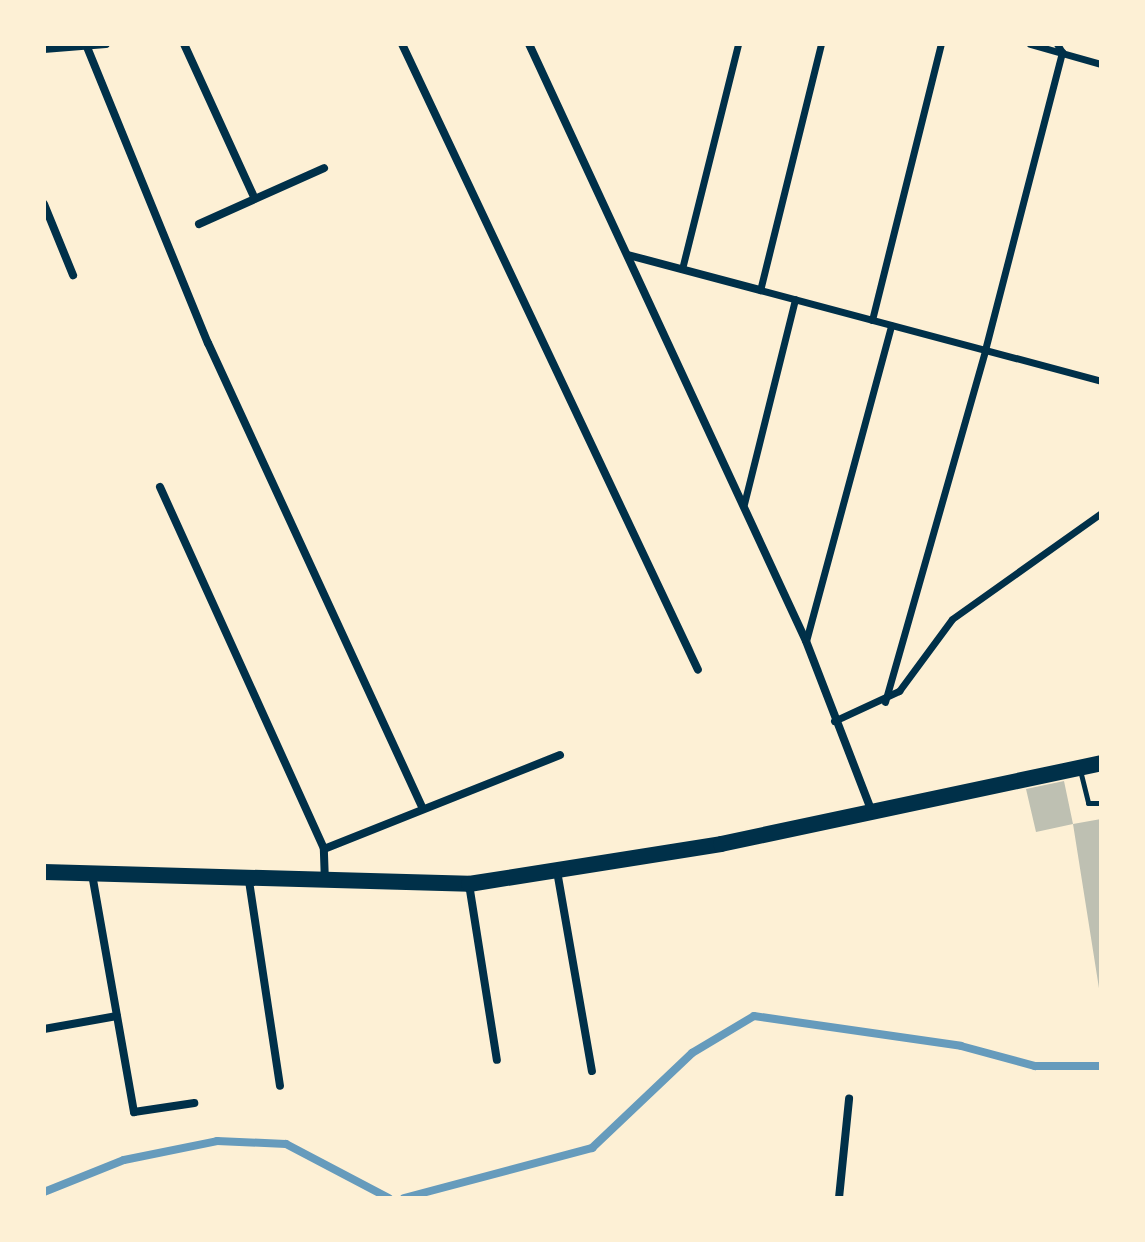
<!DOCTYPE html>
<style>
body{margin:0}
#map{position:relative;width:1145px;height:1242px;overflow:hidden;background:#fdf0d5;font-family:"Fira Sans",sans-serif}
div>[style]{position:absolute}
.stream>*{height:8px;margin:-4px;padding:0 4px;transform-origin:4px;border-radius:4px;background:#669bbc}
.building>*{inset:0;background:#bec0b2}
.service>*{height:5px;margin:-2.5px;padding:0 2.5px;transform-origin:2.5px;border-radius:2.5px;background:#003049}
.pedestrian>*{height:7px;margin:-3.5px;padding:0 3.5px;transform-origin:3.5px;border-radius:3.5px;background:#003049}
.minor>*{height:8px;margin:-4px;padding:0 4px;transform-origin:4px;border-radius:4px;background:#003049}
.secondary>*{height:16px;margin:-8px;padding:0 8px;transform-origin:8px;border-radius:8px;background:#003049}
span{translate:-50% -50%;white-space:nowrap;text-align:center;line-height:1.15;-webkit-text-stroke:7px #fdf0d5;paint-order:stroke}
.frame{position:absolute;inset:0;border:46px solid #fdf0d5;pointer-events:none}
</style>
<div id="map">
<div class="stream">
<div style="left:44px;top:1192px;width:86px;rotate:-21.8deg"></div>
<div style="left:124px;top:1160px;width:95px;rotate:-11.5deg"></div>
<div style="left:217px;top:1141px;width:69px;rotate:2.5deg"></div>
<div style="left:286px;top:1144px;width:116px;rotate:27.7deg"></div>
<div style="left:404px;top:1198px;width:195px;rotate:-14.9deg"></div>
<div style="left:592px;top:1148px;width:138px;rotate:-43.5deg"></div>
<div style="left:692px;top:1053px;width:72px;rotate:-30.8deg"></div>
<div style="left:754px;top:1016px;width:209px;rotate:8.2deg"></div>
<div style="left:961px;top:1046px;width:77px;rotate:15.1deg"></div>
<div style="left:1035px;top:1066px;width:66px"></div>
</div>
<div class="building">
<div style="clip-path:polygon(1064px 781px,1073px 824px,1101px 819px,1101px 1001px,1073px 824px,1036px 832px,1026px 789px)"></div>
</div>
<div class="service">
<div style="left:1080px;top:770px;width:34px;rotate:76deg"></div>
<div style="left:1088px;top:803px;width:13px"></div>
</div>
<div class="pedestrian">
<div style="left:821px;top:44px;width:253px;rotate:103.9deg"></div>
<div style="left:760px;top:290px;width:353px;rotate:14.9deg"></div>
<div style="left:1030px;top:44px;width:74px;rotate:15.7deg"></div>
<div style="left:682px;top:269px;width:232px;rotate:-76deg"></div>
<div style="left:872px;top:320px;width:284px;rotate:-76deg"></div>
<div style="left:744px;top:504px;width:211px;rotate:-76deg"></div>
<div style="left:806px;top:641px;width:327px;rotate:-74.9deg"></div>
<div style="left:885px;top:702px;width:366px;rotate:-74.1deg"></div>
<div style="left:985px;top:350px;width:308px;rotate:-75.5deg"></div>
<div style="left:1062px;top:52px;width:9px;rotate:-122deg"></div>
<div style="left:834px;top:721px;width:72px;rotate:-24.8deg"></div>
<div style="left:899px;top:691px;width:89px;rotate:-53.6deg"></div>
<div style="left:952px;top:619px;width:183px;rotate:-35.4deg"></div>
</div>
<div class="minor">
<div style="left:184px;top:44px;width:170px;rotate:65.4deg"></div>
<div style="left:402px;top:44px;width:692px;rotate:64.69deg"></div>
<div style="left:529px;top:44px;width:658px;rotate:65.11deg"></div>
<div style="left:806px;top:641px;width:183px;rotate:68.9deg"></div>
<div style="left:87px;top:47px;width:320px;rotate:67.8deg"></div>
<div style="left:208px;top:343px;width:513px;rotate:65.23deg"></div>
<div style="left:44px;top:49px;width:62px;rotate:-4.6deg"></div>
<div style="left:44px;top:204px;width:77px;rotate:67.8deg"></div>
<div style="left:199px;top:224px;width:137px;rotate:-24.1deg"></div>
<div style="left:628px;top:255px;width:137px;rotate:14.9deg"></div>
<div style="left:160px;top:487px;width:397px;rotate:65.6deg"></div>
<div style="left:557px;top:871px;width:203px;rotate:80.1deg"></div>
<div style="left:92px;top:874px;width:242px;rotate:80deg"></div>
<div style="left:134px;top:1112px;width:61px;rotate:-8.5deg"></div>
<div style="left:249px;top:881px;width:207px;rotate:81.4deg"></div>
<div style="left:325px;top:883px;width:34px;rotate:-92deg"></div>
<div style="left:324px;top:849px;width:254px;rotate:-21.7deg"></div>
<div style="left:469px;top:884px;width:178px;rotate:81deg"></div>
<div style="left:44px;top:1029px;width:74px;rotate:-10.1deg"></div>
<div style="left:839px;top:1198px;width:100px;rotate:-84.2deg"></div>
</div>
<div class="secondary">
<div style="left:44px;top:872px;width:425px;rotate:1.6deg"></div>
<div style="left:469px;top:884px;width:255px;rotate:-9deg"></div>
<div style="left:721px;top:844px;width:389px;rotate:-12deg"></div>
</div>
<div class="frame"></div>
</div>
